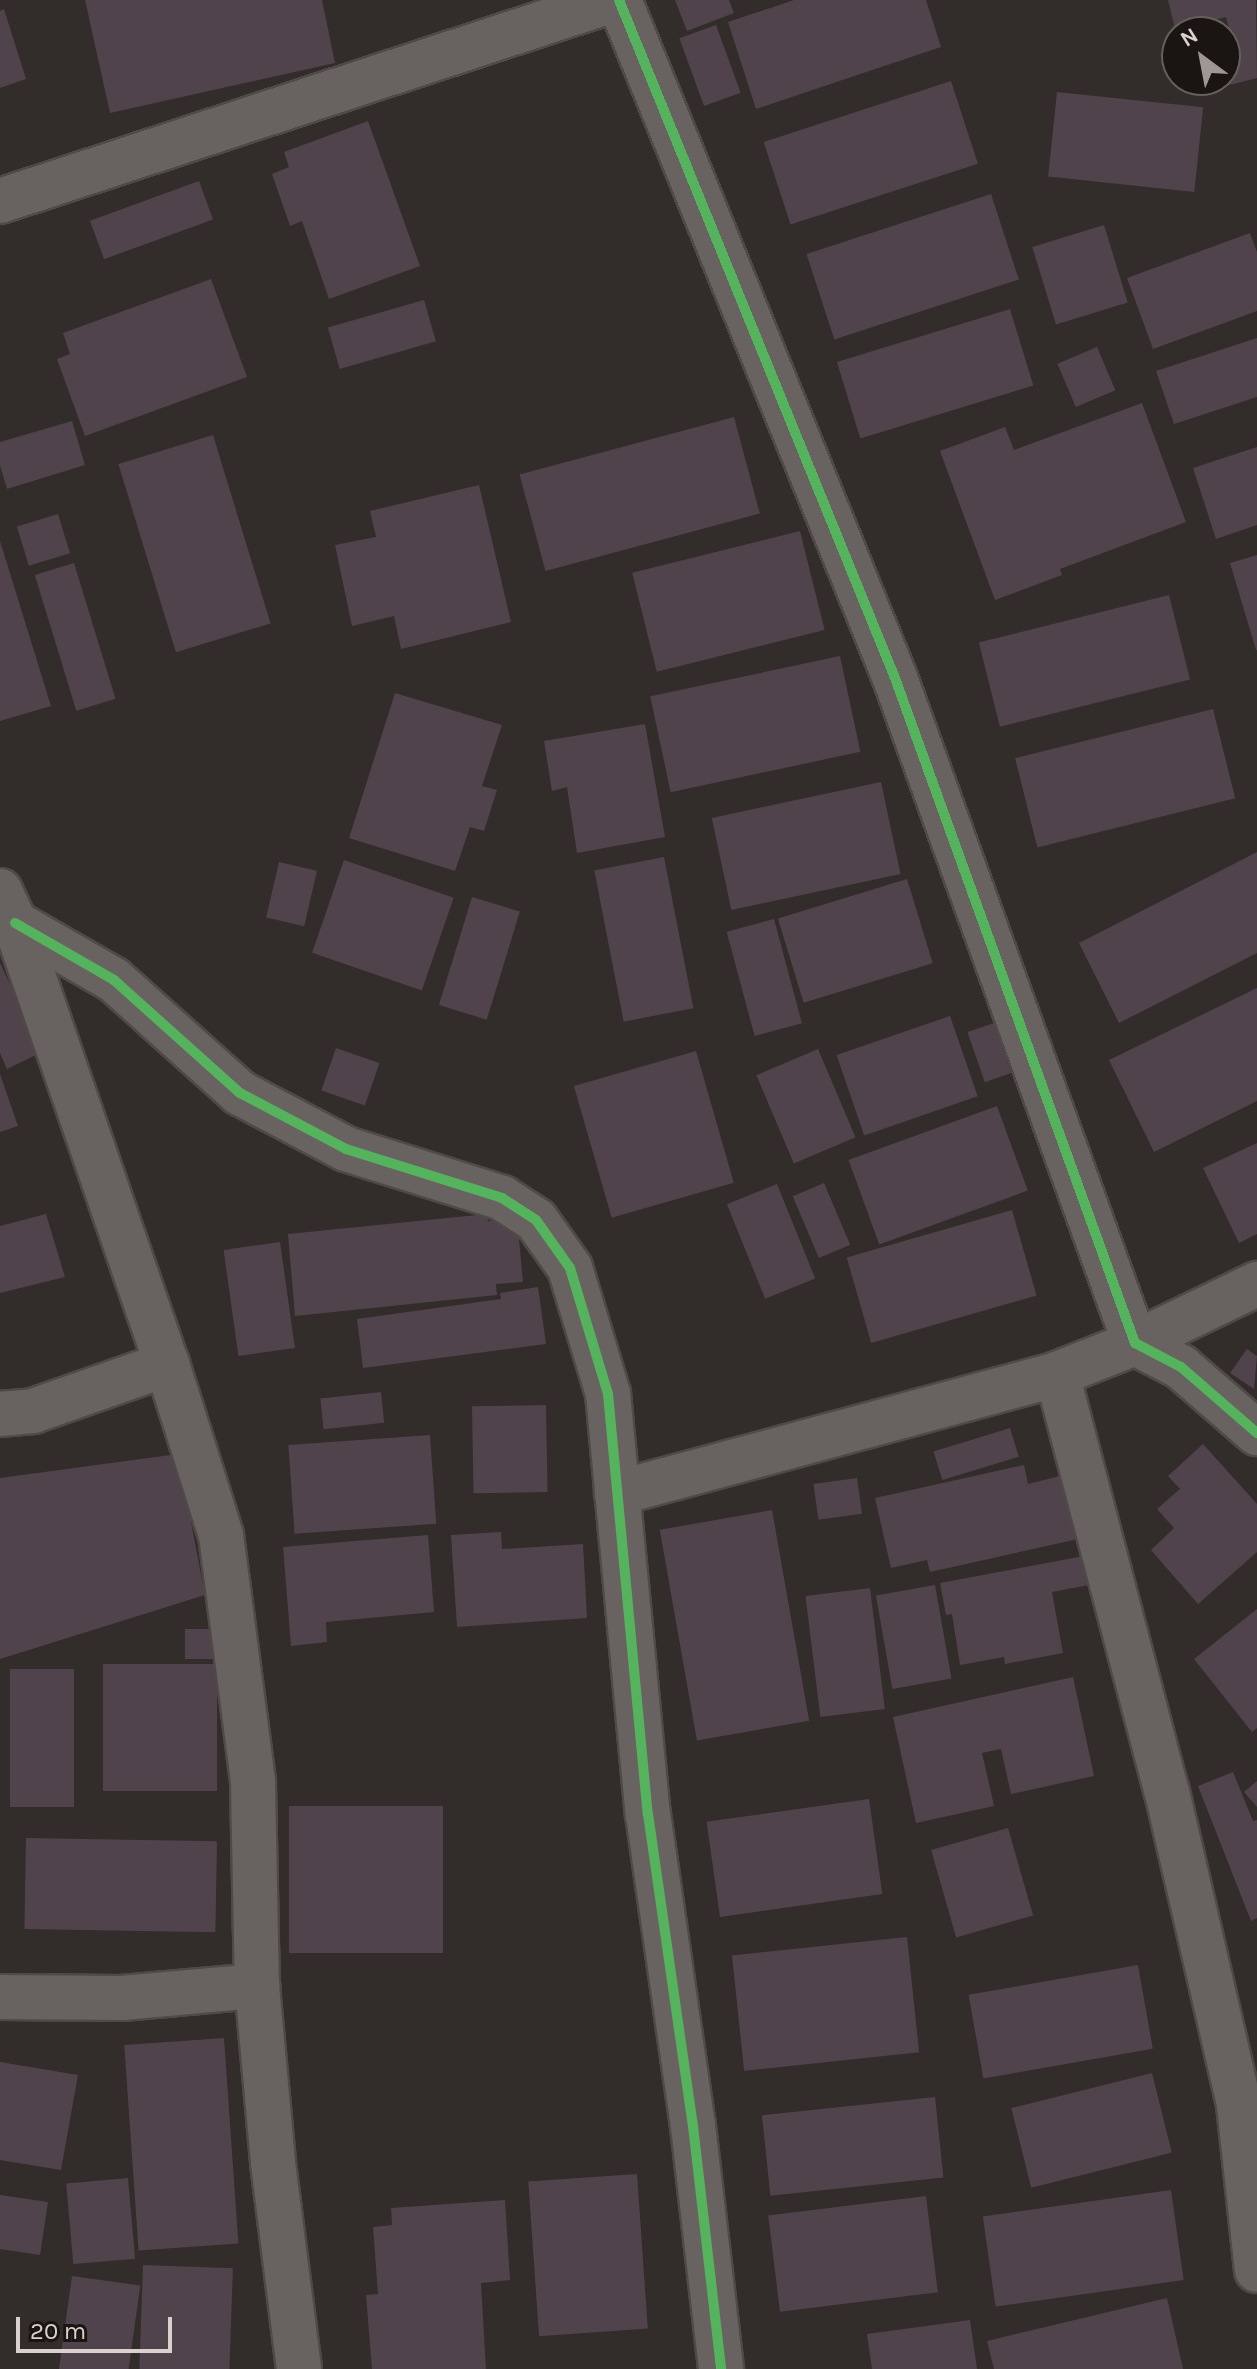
<!DOCTYPE html>
<style>
body{margin:0}
#map{position:relative;width:1257px;height:2369px;overflow:hidden;background:#322c2a;font-family:Karla,sans-serif}
div>[style]{position:absolute}
.building>*{inset:0;background:#51434b;transform-origin:0 0}
.roads{filter:drop-shadow(2px 0 #4f4a48) drop-shadow(-2px 0 #4f4a48) drop-shadow(0 2px #4f4a48) drop-shadow(0 -2px #4f4a48)}
.street>*{height:44px;margin:-22px;padding:0 22px;transform-origin:22px;border-radius:22px;background:#686361}
.cycleway>*{height:10px;margin:-5px;padding:0 5px;transform-origin:5px;border-radius:5px;background:#56b35d}
span{translate:-50% -50%;white-space:nowrap;text-align:center;line-height:1.15;-webkit-text-stroke:6px #1a1512;paint-order:stroke}
.north{position:absolute;left:1161px;top:16px;width:80px;height:80px;box-sizing:border-box;background:#1a1512;border:2px solid #66605d;border-radius:50%;rotate:328deg;font-size:22px;font-weight:700;line-height:32px;text-align:center;color:#d9d1ce}
.north::after{content:'';display:block;margin:auto;width:28px;height:36px;background:#9f9795;clip-path:polygon(50% 0,100% 100%,50% 72%,0 100%)}
.scale{position:absolute;left:16px;top:2317px;width:156px;height:36px;box-sizing:border-box;border:4px solid #d9d1ce;border-top:0;padding-left:10px;font-size:24px;line-height:28px;white-space:nowrap;color:#d9d1ce;-webkit-text-stroke:6px #1a1512;paint-order:stroke}
</style>
<div id="map">
<div class="building">
<div style="clip-path:polygon(85px 0,322px 0,335px 63px,110px 113px)"></div>
<div style="clip-path:polygon(675px 0,729px 0,734px 13px,687px 31px)"></div>
<div style="clip-path:polygon(794px 0,926px 0,941px 47px,756px 109px,728px 22px)"></div>
<div style="clip-path:polygon(1168px 0,1256px 0,1257px 78px,1201px 92px,1199px 80px,1225px 80px,1225px 34px,1230px 33px,1226px 17px,1175px 29px)"></div>
<div style="clip-path:polygon(4px 9px,26px 79px,0 88px,0 11px)"></div>
<div style="left:716px;top:25px;width:72px;height:39px;rotate:70deg"></div>
<div style="left:951px;top:81px;width:87px;height:197px;rotate:72deg"></div>
<div style="left:1057px;top:92px;width:147px;height:85px;rotate:6deg"></div>
<div style="clip-path:polygon(368px 121px,420px 266px,329px 299px,302px 221px,290px 226px,272px 174px,289px 167px,284px 152px)"></div>
<div style="left:199px;top:181px;width:41px;height:116px;rotate:70deg"></div>
<div style="left:991px;top:194px;width:90px;height:194px;rotate:72deg"></div>
<div style="left:1104px;top:225px;width:81px;height:75px;rotate:73deg"></div>
<div style="clip-path:polygon(1250px 233px,1257px 252px,1257px 311px,1153px 349px,1127px 278px)"></div>
<div style="clip-path:polygon(211px 279px,247px 377px,85px 436px,57px 359px,70px 354px,63px 333px)"></div>
<div style="left:424px;top:300px;width:43px;height:100px;rotate:74deg"></div>
<div style="left:1010px;top:309px;width:80px;height:181px;rotate:73deg"></div>
<div style="clip-path:polygon(1257px 338px,1257px 397px,1174px 424px,1156px 371px)"></div>
<div style="left:1097px;top:347px;width:47px;height:43px;rotate:67deg"></div>
<div style="clip-path:polygon(1142px 403px,1186px 522px,1060px 569px,1062px 575px,995px 600px,940px 451px,1005px 427px,1014px 450px)"></div>
<div style="left:734px;top:417px;width:100px;height:222px;rotate:75deg"></div>
<div style="clip-path:polygon(72px 421px,85px 465px,7px 489px,0 465px,0 442px)"></div>
<div style="left:213px;top:435px;width:197px;height:99px;rotate:73deg"></div>
<div style="clip-path:polygon(1257px 447px,1257px 525px,1216px 539px,1193px 468px)"></div>
<div style="clip-path:polygon(479px 485px,511px 622px,401px 649px,394px 616px,352px 626px,335px 545px,376px 537px,370px 511px)"></div>
<div style="left:58px;top:514px;width:41px;height:43px;rotate:73deg"></div>
<div style="left:800px;top:531px;width:102px;height:173px;rotate:76deg"></div>
<div style="clip-path:polygon(0 541px,51px 706px,0 721px)"></div>
<div style="clip-path:polygon(1257px 555px,1257px 650px,1256px 650px,1230px 563px)"></div>
<div style="left:74px;top:563px;width:142px;height:41px;rotate:73deg"></div>
<div style="left:1169px;top:595px;width:87px;height:196px;rotate:76deg"></div>
<div style="left:840px;top:656px;width:98px;height:194px;rotate:78deg"></div>
<div style="clip-path:polygon(395px 693px,502px 725px,482px 786px,497px 790px,484px 831px,470px 827px,455px 871px,349px 838px)"></div>
<div style="left:1213px;top:709px;width:92px;height:204px;rotate:76deg"></div>
<div style="clip-path:polygon(645px 724px,665px 837px,577px 853px,567px 787px,552px 791px,544px 741px)"></div>
<div style="left:881px;top:782px;width:94px;height:173px;rotate:78deg"></div>
<div style="clip-path:polygon(1257px 852px,1257px 953px,1119px 1023px,1079px 943px)"></div>
<div style="left:664px;top:857px;width:154px;height:71px;rotate:79deg"></div>
<div style="left:344px;top:860px;width:116px;height:98px;rotate:19deg"></div>
<div style="left:279px;top:862px;width:39px;height:57px;rotate:13deg"></div>
<div style="left:907px;top:879px;width:88px;height:135px;rotate:73deg"></div>
<div style="left:472px;top:897px;width:50px;height:113px;rotate:17deg"></div>
<div style="left:774px;top:919px;width:108px;height:49px;rotate:75deg"></div>
<div style="clip-path:polygon(0 963px,42px 1052px,7px 1069px,0 1053px)"></div>
<div style="clip-path:polygon(1257px 988px,1257px 1101px,1154px 1152px,1109px 1060px)"></div>
<div style="left:950px;top:1016px;width:85px;height:120px;rotate:71deg"></div>
<div style="left:994px;top:1023px;width:53px;height:28px;rotate:71deg"></div>
<div style="left:336px;top:1048px;width:46px;height:45px;rotate:19deg"></div>
<div style="left:818px;top:1049px;width:96px;height:67px;rotate:67deg"></div>
<div style="left:696px;top:1051px;width:137px;height:127px;rotate:74deg"></div>
<div style="clip-path:polygon(0 1074px,18px 1126px,0 1132px)"></div>
<div style="left:997px;top:1106px;width:90px;height:158px;rotate:70deg"></div>
<div style="clip-path:polygon(1257px 1143px,1257px 1234px,1239px 1243px,1203px 1168px)"></div>
<div style="left:824px;top:1183px;width:67px;height:34px;rotate:67deg"></div>
<div style="left:777px;top:1184px;width:102px;height:54px;rotate:68deg"></div>
<div style="left:1012px;top:1210px;width:89px;height:172px;rotate:74deg"></div>
<div style="clip-path:polygon(46px 1214px,65px 1277px,0 1293px,0 1226px)"></div>
<div style="clip-path:polygon(487px 1214px,488px 1221px,517px 1218px,523px 1282px,496px 1284px,497px 1295px,295px 1316px,288px 1234px)"></div>
<div style="left:280px;top:1242px;width:107px;height:57px;rotate:82deg"></div>
<div style="clip-path:polygon(538px 1287px,546px 1344px,363px 1368px,357px 1319px,501px 1299px,500px 1293px)"></div>
<div style="clip-path:polygon(1247px 1349px,1257px 1356px,1254px 1389px,1230px 1373px)"></div>
<div style="left:381px;top:1392px;width:31px;height:61px;rotate:84deg"></div>
<div style="left:546px;top:1405px;width:87px;height:74px;rotate:89deg"></div>
<div style="left:1010px;top:1428px;width:30px;height:80px;rotate:73deg"></div>
<div style="left:430px;top:1435px;width:89px;height:142px;rotate:86deg"></div>
<div style="clip-path:polygon(1203px 1444px,1257px 1504px,1257px 1552px,1198px 1604px,1151px 1550px,1174px 1528px,1157px 1509px,1180px 1489px,1168px 1476px)"></div>
<div style="clip-path:polygon(178px 1454px,205px 1595px,0 1659px,0 1478px)"></div>
<div style="clip-path:polygon(1024px 1465px,1028px 1484px,1064px 1475px,1078px 1539px,930px 1572px,927px 1560px,891px 1568px,875px 1498px)"></div>
<div style="left:857px;top:1478px;width:36px;height:44px;rotate:82deg"></div>
<div style="left:772px;top:1510px;width:214px;height:114px;rotate:80deg"></div>
<div style="clip-path:polygon(501px 1532px,502px 1549px,583px 1544px,587px 1618px,457px 1627px,451px 1535px)"></div>
<div style="clip-path:polygon(428px 1535px,434px 1612px,326px 1622px,327px 1642px,291px 1646px,283px 1547px)"></div>
<div style="clip-path:polygon(1084px 1556px,1089px 1585px,1052px 1592px,1063px 1653px,1005px 1664px,1004px 1657px,960px 1665px,952px 1614px,946px 1615px,940px 1583px)"></div>
<div style="left:935px;top:1585px;width:95px;height:60px;rotate:80deg"></div>
<div style="left:870px;top:1588px;width:122px;height:65px;rotate:83deg"></div>
<div style="clip-path:polygon(1257px 1609px,1257px 1728px,1252px 1732px,1194px 1659px)"></div>
<div style="left:185px;top:1629px;width:34px;height:30px"></div>
<div style="left:217px;top:1664px;width:127px;height:114px;rotate:90deg"></div>
<div style="left:10px;top:1669px;width:64px;height:138px"></div>
<div style="clip-path:polygon(1073px 1677px,1094px 1776px,1011px 1794px,1001px 1749px,982px 1753px,994px 1806px,916px 1823px,893px 1717px)"></div>
<div style="clip-path:polygon(1233px 1772px,1253px 1821px,1257px 1820px,1257px 1918px,1251px 1921px,1198px 1786px)"></div>
<div style="clip-path:polygon(1257px 1781px,1257px 1807px,1244px 1792px)"></div>
<div style="left:869px;top:1799px;width:96px;height:164px;rotate:82deg"></div>
<div style="left:443px;top:1806px;width:147px;height:154px;rotate:90deg"></div>
<div style="left:1008px;top:1828px;width:91px;height:80px;rotate:74deg"></div>
<div style="left:26px;top:1838px;width:191px;height:91px;rotate:1deg"></div>
<div style="left:907px;top:1937px;width:116px;height:176px;rotate:84deg"></div>
<div style="left:1138px;top:1965px;width:85px;height:172px;rotate:80deg"></div>
<div style="left:224px;top:2038px;width:206px;height:100px;rotate:86deg"></div>
<div style="clip-path:polygon(0 2062px,78px 2075px,61px 2170px,0 2160px)"></div>
<div style="left:1152px;top:2073px;width:82px;height:145px;rotate:76deg"></div>
<div style="left:935px;top:2097px;width:81px;height:174px;rotate:84deg"></div>
<div style="left:637px;top:2174px;width:155px;height:109px;rotate:86deg"></div>
<div style="left:128px;top:2178px;width:81px;height:62px;rotate:85deg"></div>
<div style="left:1171px;top:2190px;width:91px;height:190px;rotate:82deg"></div>
<div style="clip-path:polygon(0 2195px,48px 2202px,40px 2255px,0 2249px)"></div>
<div style="left:926px;top:2196px;width:97px;height:159px;rotate:83deg"></div>
<div style="clip-path:polygon(505px 2200px,510px 2280px,481px 2283px,486px 2369px,372px 2369px,366px 2295px,378px 2294px,373px 2227px,392px 2225px,391px 2208px)"></div>
<div style="left:143px;top:2265px;width:90px;height:104px;rotate:2deg"></div>
<div style="left:72px;top:2276px;width:69px;height:94px;rotate:8deg"></div>
<div style="clip-path:polygon(1167px 2298px,1183px 2369px,994px 2369px,987px 2341px)"></div>
<div style="clip-path:polygon(970px 2320px,977px 2369px,872px 2369px,867px 2334px)"></div>
</div>
<div class="roads">
<div class="street">
<div style="left:619px;top:0;width:732px;rotate:67.85deg"></div>
<div style="left:895px;top:678px;width:707px;rotate:70.16deg"></div>
<div style="left:1135px;top:1343px;width:52px;rotate:27.6deg"></div>
<div style="left:1181px;top:1367px;width:101px;rotate:41deg"></div>
<div style="left:0;top:201px;width:645px;rotate:-18.15deg"></div>
<div style="left:0;top:891px;width:35px;rotate:65deg"></div>
<div style="left:15px;top:923px;width:466px;rotate:71deg"></div>
<div style="left:167px;top:1364px;width:179px;rotate:72.5deg"></div>
<div style="left:221px;top:1535px;width:250px;rotate:82.6deg"></div>
<div style="left:253px;top:1783px;width:203px;rotate:88.9deg"></div>
<div style="left:257px;top:1986px;width:178px;rotate:84.8deg"></div>
<div style="left:273px;top:2163px;width:208px;rotate:82.8deg"></div>
<div style="left:15px;top:923px;width:114px;rotate:29.9deg"></div>
<div style="left:114px;top:980px;width:169px;rotate:41.9deg"></div>
<div style="left:240px;top:1093px;width:120px;rotate:27.8deg"></div>
<div style="left:346px;top:1149px;width:164px;rotate:17.4deg"></div>
<div style="left:502px;top:1198px;width:40px;rotate:32.9deg"></div>
<div style="left:536px;top:1220px;width:59px;rotate:54.7deg"></div>
<div style="left:570px;top:1268px;width:132px;rotate:73.2deg"></div>
<div style="left:608px;top:1394px;width:422px;rotate:84.6deg"></div>
<div style="left:648px;top:1814px;width:315px;rotate:81.8deg"></div>
<div style="left:693px;top:2126px;width:245px;rotate:83.4deg"></div>
<div style="left:1057px;top:1374px;width:432px;rotate:75.3deg"></div>
<div style="left:1167px;top:1792px;width:321px;rotate:77deg"></div>
<div style="left:1239px;top:2105px;width:166px;rotate:83.8deg"></div>
<div style="left:0;top:1414px;width:33px;rotate:-5deg"></div>
<div style="left:33px;top:1411px;width:142px;rotate:-19.3deg"></div>
<div style="left:617px;top:1493px;width:456px;rotate:-15.1deg"></div>
<div style="left:1057px;top:1374px;width:84px;rotate:-21.7deg"></div>
<div style="left:1135px;top:1343px;width:136px;rotate:-25.8deg"></div>
<div style="left:0;top:1997px;width:122px;rotate:0.5deg"></div>
<div style="left:122px;top:1998px;width:136px;rotate:-5.1deg"></div>
</div>
</div>
<div class="cycleway">
<div style="left:619px;top:0;width:732px;rotate:67.85deg"></div>
<div style="left:895px;top:678px;width:707px;rotate:70.16deg"></div>
<div style="left:1135px;top:1343px;width:52px;rotate:27.6deg"></div>
<div style="left:1181px;top:1367px;width:101px;rotate:41deg"></div>
<div style="left:15px;top:923px;width:114px;rotate:29.9deg"></div>
<div style="left:114px;top:980px;width:169px;rotate:41.9deg"></div>
<div style="left:240px;top:1093px;width:120px;rotate:27.8deg"></div>
<div style="left:346px;top:1149px;width:164px;rotate:17.4deg"></div>
<div style="left:502px;top:1198px;width:40px;rotate:32.9deg"></div>
<div style="left:536px;top:1220px;width:59px;rotate:54.7deg"></div>
<div style="left:570px;top:1268px;width:132px;rotate:73.2deg"></div>
<div style="left:608px;top:1394px;width:422px;rotate:84.6deg"></div>
<div style="left:648px;top:1814px;width:315px;rotate:81.8deg"></div>
<div style="left:693px;top:2126px;width:245px;rotate:83.4deg"></div>
</div>
<div class="north">N</div>
<div class="scale">20 m</div>
</div>
